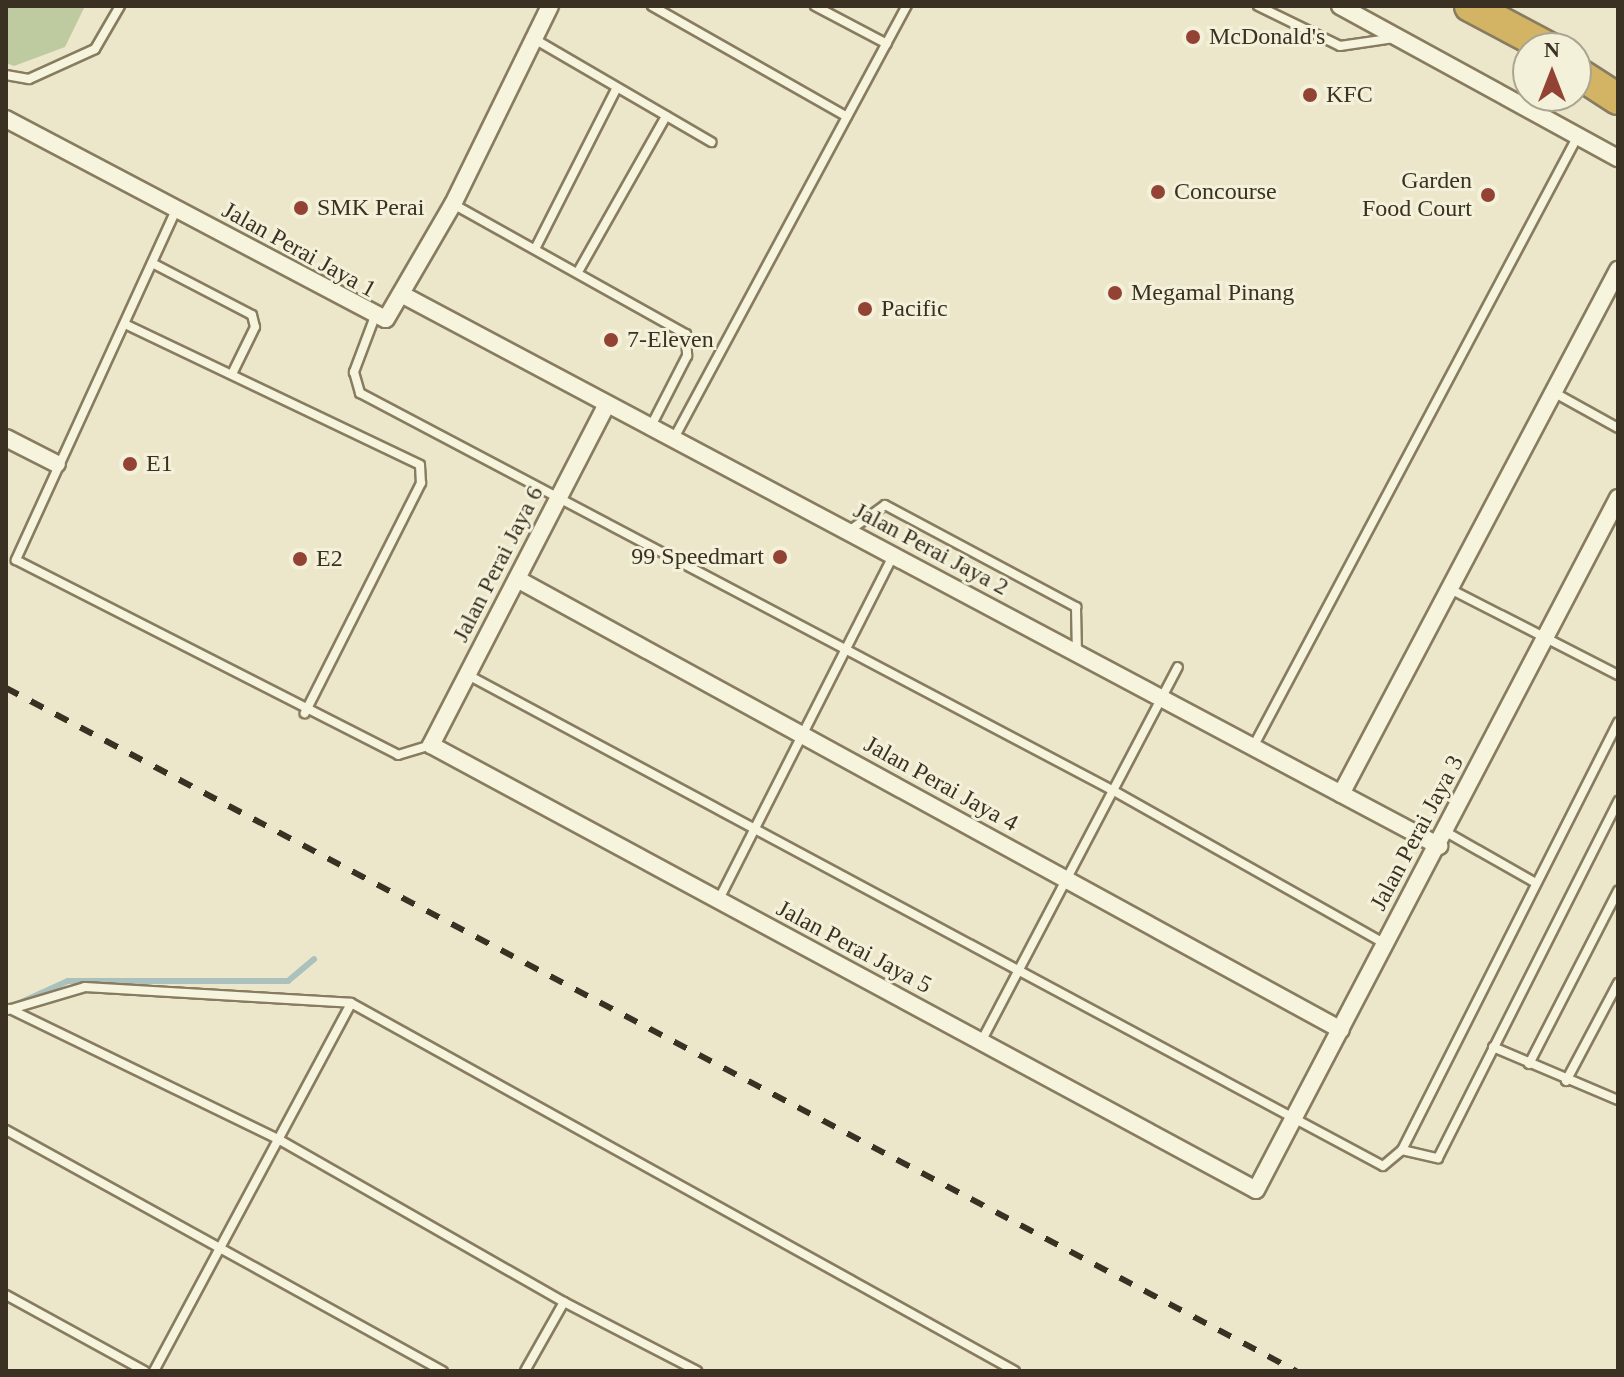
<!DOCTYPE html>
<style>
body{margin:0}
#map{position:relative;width:1624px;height:1377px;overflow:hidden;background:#ece7cb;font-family:"Times New Roman",serif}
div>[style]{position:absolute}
.green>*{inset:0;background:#beca9f}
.stream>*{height:6px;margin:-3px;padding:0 3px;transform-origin:3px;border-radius:3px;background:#abc1be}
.roads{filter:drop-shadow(2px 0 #887c60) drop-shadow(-2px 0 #887c60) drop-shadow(0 2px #887c60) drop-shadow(0 -2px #887c60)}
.lane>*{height:8px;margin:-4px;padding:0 4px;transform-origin:4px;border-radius:4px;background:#f7f4de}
.street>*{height:16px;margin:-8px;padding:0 8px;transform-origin:8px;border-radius:8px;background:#f7f4de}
.highway>*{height:30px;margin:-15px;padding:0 15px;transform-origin:15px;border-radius:15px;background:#d3b464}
.rail>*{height:6px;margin-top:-3px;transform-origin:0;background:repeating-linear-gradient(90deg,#3a3122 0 14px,transparent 0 28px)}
.dots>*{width:22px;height:22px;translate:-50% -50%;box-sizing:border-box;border:4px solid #f4f1da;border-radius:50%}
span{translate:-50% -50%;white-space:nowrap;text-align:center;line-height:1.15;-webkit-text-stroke:6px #f4f1da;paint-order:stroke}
.poi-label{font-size:24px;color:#3a3122}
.left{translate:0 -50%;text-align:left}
.right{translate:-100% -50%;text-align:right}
.street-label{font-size:24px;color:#3a3122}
.frame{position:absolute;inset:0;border:8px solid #3a3122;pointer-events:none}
.north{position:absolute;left:1512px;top:32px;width:80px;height:80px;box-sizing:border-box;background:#f4f1da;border:2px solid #aaa490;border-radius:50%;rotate:0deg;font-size:22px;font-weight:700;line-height:32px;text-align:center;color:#3a3122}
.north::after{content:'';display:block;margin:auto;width:28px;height:36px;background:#934334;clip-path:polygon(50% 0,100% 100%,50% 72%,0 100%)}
</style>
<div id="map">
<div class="green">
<div style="clip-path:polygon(6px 6px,85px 6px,65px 47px,14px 66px,6px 63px)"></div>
</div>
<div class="stream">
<div style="left:15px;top:1005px;width:58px;rotate:-24.4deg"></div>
<div style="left:68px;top:981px;width:220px"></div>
<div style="left:288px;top:981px;width:34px;rotate:-40deg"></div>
</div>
<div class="roads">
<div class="lane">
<div style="left:652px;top:6px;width:224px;rotate:29.6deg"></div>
<div style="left:815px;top:6px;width:81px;rotate:27.8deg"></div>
<div style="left:1258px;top:6px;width:91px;rotate:26deg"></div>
<div style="left:1340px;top:46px;width:56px;rotate:-8.3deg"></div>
<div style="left:536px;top:40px;width:203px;rotate:30.2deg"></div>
<div style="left:6px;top:75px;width:23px;rotate:10deg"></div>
<div style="left:29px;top:79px;width:72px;rotate:-24.4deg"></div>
<div style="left:95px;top:49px;width:50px;rotate:-59.8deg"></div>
<div style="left:453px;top:204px;width:267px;rotate:29.2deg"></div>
<div style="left:686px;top:334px;width:22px;rotate:87deg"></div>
<div style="left:687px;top:356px;width:79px;rotate:117.2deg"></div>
<div style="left:176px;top:210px;width:385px;rotate:114.6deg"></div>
<div style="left:16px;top:560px;width:429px;rotate:27deg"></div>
<div style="left:398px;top:755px;width:34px;rotate:-17deg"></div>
<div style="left:536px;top:247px;width:177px;rotate:-63.1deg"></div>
<div style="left:154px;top:264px;width:110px;rotate:27.5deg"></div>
<div style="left:252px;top:315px;width:12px;rotate:76deg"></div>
<div style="left:255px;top:327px;width:52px;rotate:116.1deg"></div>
<div style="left:579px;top:270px;width:177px;rotate:-60.5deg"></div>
<div style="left:374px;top:319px;width:57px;rotate:110.7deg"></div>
<div style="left:354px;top:372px;width:22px;rotate:74deg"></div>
<div style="left:360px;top:393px;width:853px;rotate:27.83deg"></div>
<div style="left:1114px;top:791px;width:311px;rotate:29.4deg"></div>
<div style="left:129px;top:326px;width:322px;rotate:25.5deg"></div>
<div style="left:420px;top:465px;width:18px;rotate:87deg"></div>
<div style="left:421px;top:483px;width:258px;rotate:116.8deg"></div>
<div style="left:1553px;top:392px;width:74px;rotate:29deg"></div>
<div style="left:674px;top:438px;width:491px;rotate:-61.7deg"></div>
<div style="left:849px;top:531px;width:44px;rotate:-35.8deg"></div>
<div style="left:885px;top:505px;width:217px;rotate:28.1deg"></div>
<div style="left:1076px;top:607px;width:46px;rotate:88.8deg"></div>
<div style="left:1450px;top:589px;width:189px;rotate:27.1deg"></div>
<div style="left:468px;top:675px;width:1038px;rotate:28.22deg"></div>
<div style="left:1383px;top:1166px;width:25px;rotate:-40deg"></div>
<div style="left:1402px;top:1150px;width:479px;rotate:-63.2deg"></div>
<div style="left:1253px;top:747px;width:694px;rotate:-62deg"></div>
<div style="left:1446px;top:832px;width:101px;rotate:29.6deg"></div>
<div style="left:718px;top:901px;width:387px;rotate:-63.1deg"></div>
<div style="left:10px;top:1009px;width:298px;rotate:25.9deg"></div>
<div style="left:278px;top:1139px;width:329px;rotate:29.7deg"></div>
<div style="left:564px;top:1302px;width:79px;rotate:119.5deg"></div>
<div style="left:8px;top:1010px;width:80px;rotate:-16.6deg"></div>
<div style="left:85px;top:987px;width:266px;rotate:3.4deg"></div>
<div style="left:982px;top:1040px;width:421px;rotate:-62.3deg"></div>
<div style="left:1493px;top:1047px;width:136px;rotate:23deg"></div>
<div style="left:1529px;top:1064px;width:195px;rotate:-62.8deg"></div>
<div style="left:1566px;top:1081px;width:111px;rotate:-62deg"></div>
<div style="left:6px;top:1130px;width:499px;rotate:28.9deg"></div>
<div style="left:1402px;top:1150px;width:37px;rotate:13deg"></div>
<div style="left:1438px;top:1158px;width:400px;rotate:-63.2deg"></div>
<div style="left:6px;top:1295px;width:158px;rotate:28.8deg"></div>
<div style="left:564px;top:1302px;width:150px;rotate:27.4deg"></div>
<div style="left:154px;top:1371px;width:417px;rotate:-61.8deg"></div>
<div style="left:351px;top:1003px;width:759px;rotate:29deg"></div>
</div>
<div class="street">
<div style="left:1340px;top:6px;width:317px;rotate:28.7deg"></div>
<div style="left:6px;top:119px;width:429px;rotate:27.8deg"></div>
<div style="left:386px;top:319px;width:133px;rotate:-59.8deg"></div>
<div style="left:453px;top:204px;width:220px;rotate:-63.9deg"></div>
<div style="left:401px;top:294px;width:1176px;rotate:28deg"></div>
<div style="left:607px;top:404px;width:384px;rotate:117.3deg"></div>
<div style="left:431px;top:745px;width:937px;rotate:28.34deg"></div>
<div style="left:1256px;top:1190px;width:781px;rotate:-62.38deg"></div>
<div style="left:6px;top:438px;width:57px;rotate:27deg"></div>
<div style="left:517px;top:579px;width:939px;rotate:28.69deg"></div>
<div style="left:1341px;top:794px;width:593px;rotate:-62.14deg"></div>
</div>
<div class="highway">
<div style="left:1470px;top:6px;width:89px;rotate:28deg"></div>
<div style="left:1576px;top:72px;width:50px;rotate:32.7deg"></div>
</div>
</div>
<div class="rail">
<div style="left:6px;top:688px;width:1460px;rotate:27.9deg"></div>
</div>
<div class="dots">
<div style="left:1193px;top:37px;background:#934334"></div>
<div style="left:1310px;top:95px;background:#934334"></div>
<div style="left:1158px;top:192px;background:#934334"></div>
<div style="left:1488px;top:195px;background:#934334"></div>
<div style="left:301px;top:208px;background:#934334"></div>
<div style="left:1115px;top:293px;background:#934334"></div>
<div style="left:865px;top:309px;background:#934334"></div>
<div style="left:611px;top:340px;background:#934334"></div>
<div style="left:130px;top:464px;background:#934334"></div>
<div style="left:780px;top:557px;background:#934334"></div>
<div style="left:300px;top:559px;background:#934334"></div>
</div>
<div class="poi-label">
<span class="left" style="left:1209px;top:37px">McDonald's</span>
<span class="left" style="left:1326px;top:95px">KFC</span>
<span class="right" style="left:1472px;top:195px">Garden<br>Food Court</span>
<span class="left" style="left:1174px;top:192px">Concourse</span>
<span class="left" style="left:317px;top:208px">SMK Perai</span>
<span class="left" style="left:1131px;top:293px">Megamal Pinang</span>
<span class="left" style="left:881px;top:309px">Pacific</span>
<span class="left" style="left:627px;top:340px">7-Eleven</span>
<span class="left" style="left:146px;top:464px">E1</span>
<span class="right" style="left:764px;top:557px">99 Speedmart</span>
<span class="left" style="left:316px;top:559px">E2</span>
</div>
<div class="street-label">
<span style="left:299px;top:250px;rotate:29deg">Jalan Perai Jaya 1</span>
<span style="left:931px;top:549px;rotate:28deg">Jalan Perai Jaya 2</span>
<span style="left:498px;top:564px;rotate:-63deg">Jalan Perai Jaya 6</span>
<span style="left:941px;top:784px;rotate:29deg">Jalan Perai Jaya 4</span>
<span style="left:1417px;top:833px;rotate:-62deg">Jalan Perai Jaya 3</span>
<span style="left:854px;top:947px;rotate:28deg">Jalan Perai Jaya 5</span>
</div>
<div class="frame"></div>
<div class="north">N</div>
</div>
